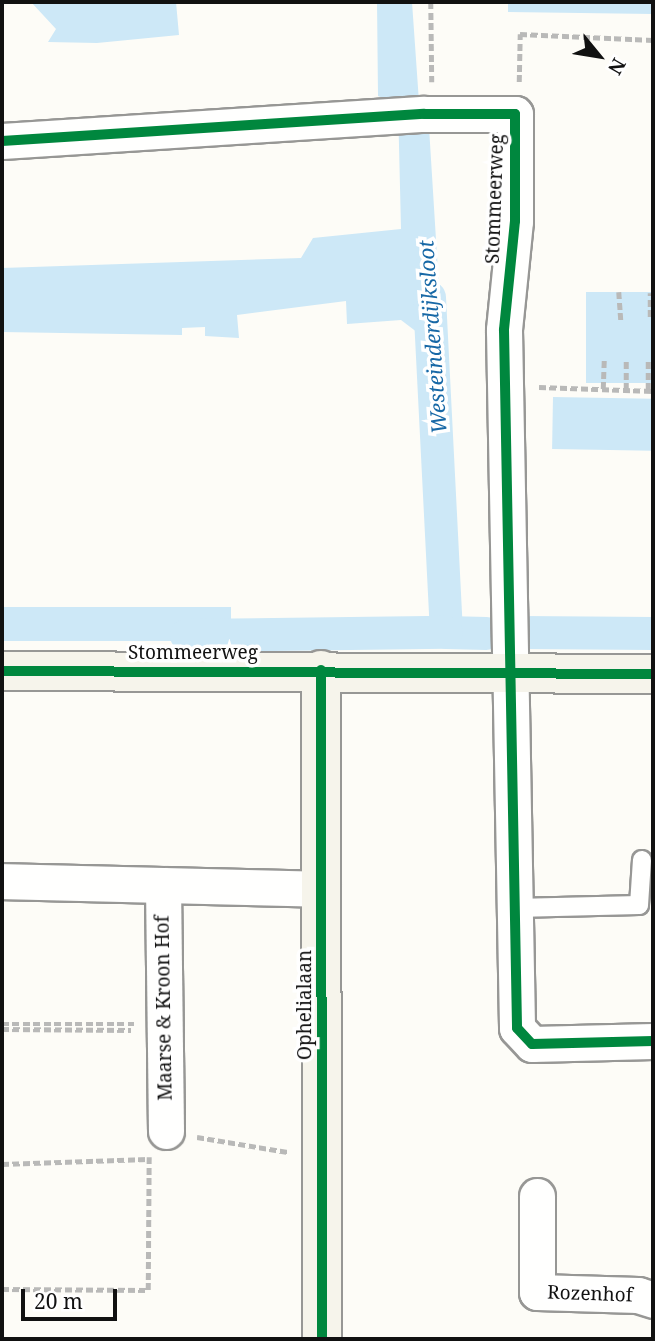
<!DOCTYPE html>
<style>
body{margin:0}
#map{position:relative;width:655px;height:1341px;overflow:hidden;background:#fdfcf7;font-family:"Noto Serif",serif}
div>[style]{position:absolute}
.water>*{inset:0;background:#cde8f7;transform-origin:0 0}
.canal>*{height:33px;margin:-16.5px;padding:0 16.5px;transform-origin:16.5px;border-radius:16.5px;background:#cde8f7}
.path>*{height:4.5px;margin-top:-2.25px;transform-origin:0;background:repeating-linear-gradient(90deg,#b9b9b8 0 7px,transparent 0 10.5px)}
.roads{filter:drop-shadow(2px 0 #979795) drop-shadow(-2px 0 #979795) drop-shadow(0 2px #979795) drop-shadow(0 -2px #979795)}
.lane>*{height:18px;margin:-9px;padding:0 9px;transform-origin:9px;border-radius:9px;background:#fffffe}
.street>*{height:35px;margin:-17.5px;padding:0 17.5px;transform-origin:17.5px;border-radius:17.5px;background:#fffffe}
.secondary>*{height:38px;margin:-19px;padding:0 19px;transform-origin:19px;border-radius:19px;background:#f6f4eb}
.cycleway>*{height:10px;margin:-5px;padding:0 5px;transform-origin:5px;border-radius:5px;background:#00873e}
span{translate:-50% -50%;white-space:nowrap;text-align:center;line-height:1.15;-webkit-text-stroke:7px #fff;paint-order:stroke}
.street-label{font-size:19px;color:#111}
.water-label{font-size:21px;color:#1768a6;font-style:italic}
.frame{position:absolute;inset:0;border:4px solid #111;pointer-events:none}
.north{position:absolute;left:564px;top:21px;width:70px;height:70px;-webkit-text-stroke:5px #fff;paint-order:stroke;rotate:120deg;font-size:19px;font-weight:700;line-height:28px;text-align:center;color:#111}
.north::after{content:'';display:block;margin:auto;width:24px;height:32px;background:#111;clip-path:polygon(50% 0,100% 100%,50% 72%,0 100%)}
.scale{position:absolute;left:21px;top:1289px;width:96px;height:32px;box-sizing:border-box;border:4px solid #111;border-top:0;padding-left:9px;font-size:21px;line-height:24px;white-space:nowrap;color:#111;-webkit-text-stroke:5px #fff;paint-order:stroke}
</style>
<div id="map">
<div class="water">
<div style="clip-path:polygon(31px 2px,176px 2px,179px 35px,97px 43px,48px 42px,56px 29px)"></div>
<div style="clip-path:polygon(377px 2px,412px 2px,419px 102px,429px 127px,443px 352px,401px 320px,347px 324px,346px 301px,237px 315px,239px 338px,205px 336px,205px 327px,182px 328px,182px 335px,2px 332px,2px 268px,301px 258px,313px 238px,401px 229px,398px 104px,378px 96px)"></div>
<div style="clip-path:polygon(508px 2px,653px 2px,653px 14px,508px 12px)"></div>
<div style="left:653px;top:292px;width:91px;height:67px;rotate:90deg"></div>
<div style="left:553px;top:397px;width:100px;height:52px;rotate:1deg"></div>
<div style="left:2px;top:607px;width:229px;height:34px"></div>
</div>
<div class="canal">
<div style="left:429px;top:297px;width:335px;rotate:87.1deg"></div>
<div style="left:446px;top:632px;width:40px;rotate:1.4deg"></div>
<div style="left:522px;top:632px;width:131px;rotate:0.4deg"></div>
<div style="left:186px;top:635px;width:260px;rotate:-0.7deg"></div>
</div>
<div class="path">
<div style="left:431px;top:2px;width:80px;rotate:89.3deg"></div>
<div style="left:519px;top:82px;width:48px;rotate:-88.8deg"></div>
<div style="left:520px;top:34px;width:133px;rotate:2.6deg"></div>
<div style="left:619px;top:292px;width:30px;rotate:86deg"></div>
<div style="left:650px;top:317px;width:24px;rotate:-90deg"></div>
<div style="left:539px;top:387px;width:114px;rotate:2deg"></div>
<div style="left:603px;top:389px;width:31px;rotate:-88deg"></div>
<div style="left:626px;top:390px;width:31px;rotate:-90deg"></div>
<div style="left:648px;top:390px;width:31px;rotate:-90deg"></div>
<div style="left:2px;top:1024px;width:132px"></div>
<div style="left:2px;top:1029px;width:129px;rotate:0.4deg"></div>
<div style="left:197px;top:1137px;width:92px;rotate:9.4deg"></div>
<div style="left:2px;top:1164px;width:146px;rotate:-2deg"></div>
<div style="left:2px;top:1289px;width:146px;rotate:0.4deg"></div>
<div style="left:148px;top:1290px;width:133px;rotate:-89.6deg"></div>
</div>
<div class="roads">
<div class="lane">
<div style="left:515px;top:908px;width:124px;rotate:-1.4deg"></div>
<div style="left:639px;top:905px;width:45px;rotate:-86.2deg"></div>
</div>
<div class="street">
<div style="left:2px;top:141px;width:423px;rotate:-3.7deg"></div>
<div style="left:424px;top:114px;width:91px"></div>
<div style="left:515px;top:114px;width:107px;rotate:90deg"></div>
<div style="left:515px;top:221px;width:110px;rotate:95.8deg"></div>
<div style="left:504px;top:330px;width:698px;rotate:88.93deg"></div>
<div style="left:517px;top:1028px;width:22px;rotate:47deg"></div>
<div style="left:532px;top:1044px;width:121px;rotate:-1.4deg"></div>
<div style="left:2px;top:881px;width:320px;rotate:1.4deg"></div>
<div style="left:163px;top:885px;width:246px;rotate:89.3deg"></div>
<div style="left:537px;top:1196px;width:96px;rotate:90deg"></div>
<div style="left:537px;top:1292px;width:101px;rotate:1.7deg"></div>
<div style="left:638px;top:1295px;width:16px;rotate:18deg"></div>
</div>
<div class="secondary">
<div style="left:321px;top:670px;width:669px;rotate:89.91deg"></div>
<div style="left:2px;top:671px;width:651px;rotate:0.26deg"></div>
</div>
</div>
<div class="cycleway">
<div style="left:2px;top:141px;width:423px;rotate:-3.7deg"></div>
<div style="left:424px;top:114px;width:91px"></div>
<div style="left:515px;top:114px;width:107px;rotate:90deg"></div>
<div style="left:515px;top:221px;width:110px;rotate:95.8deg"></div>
<div style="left:504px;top:330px;width:698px;rotate:88.93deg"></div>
<div style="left:517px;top:1028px;width:22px;rotate:47deg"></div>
<div style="left:532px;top:1044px;width:121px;rotate:-1.4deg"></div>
<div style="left:321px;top:670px;width:669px;rotate:89.91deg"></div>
<div style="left:2px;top:671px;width:651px;rotate:0.26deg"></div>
</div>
<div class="street-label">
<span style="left:495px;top:199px;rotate:-88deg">Stommeerweg</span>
<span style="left:193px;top:653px">Stommeerweg</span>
<span style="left:305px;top:1005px;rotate:-90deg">Ophelialaan</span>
<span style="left:164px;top:1008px;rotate:-91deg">Maarse &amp; Kroon Hof</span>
<span style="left:590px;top:1294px;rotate:2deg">Rozenhof</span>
</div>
<div class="water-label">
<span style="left:432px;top:337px;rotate:-94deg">Westeinderdijksloot</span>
</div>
<div class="frame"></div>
<div class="north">N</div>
<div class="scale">20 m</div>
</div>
